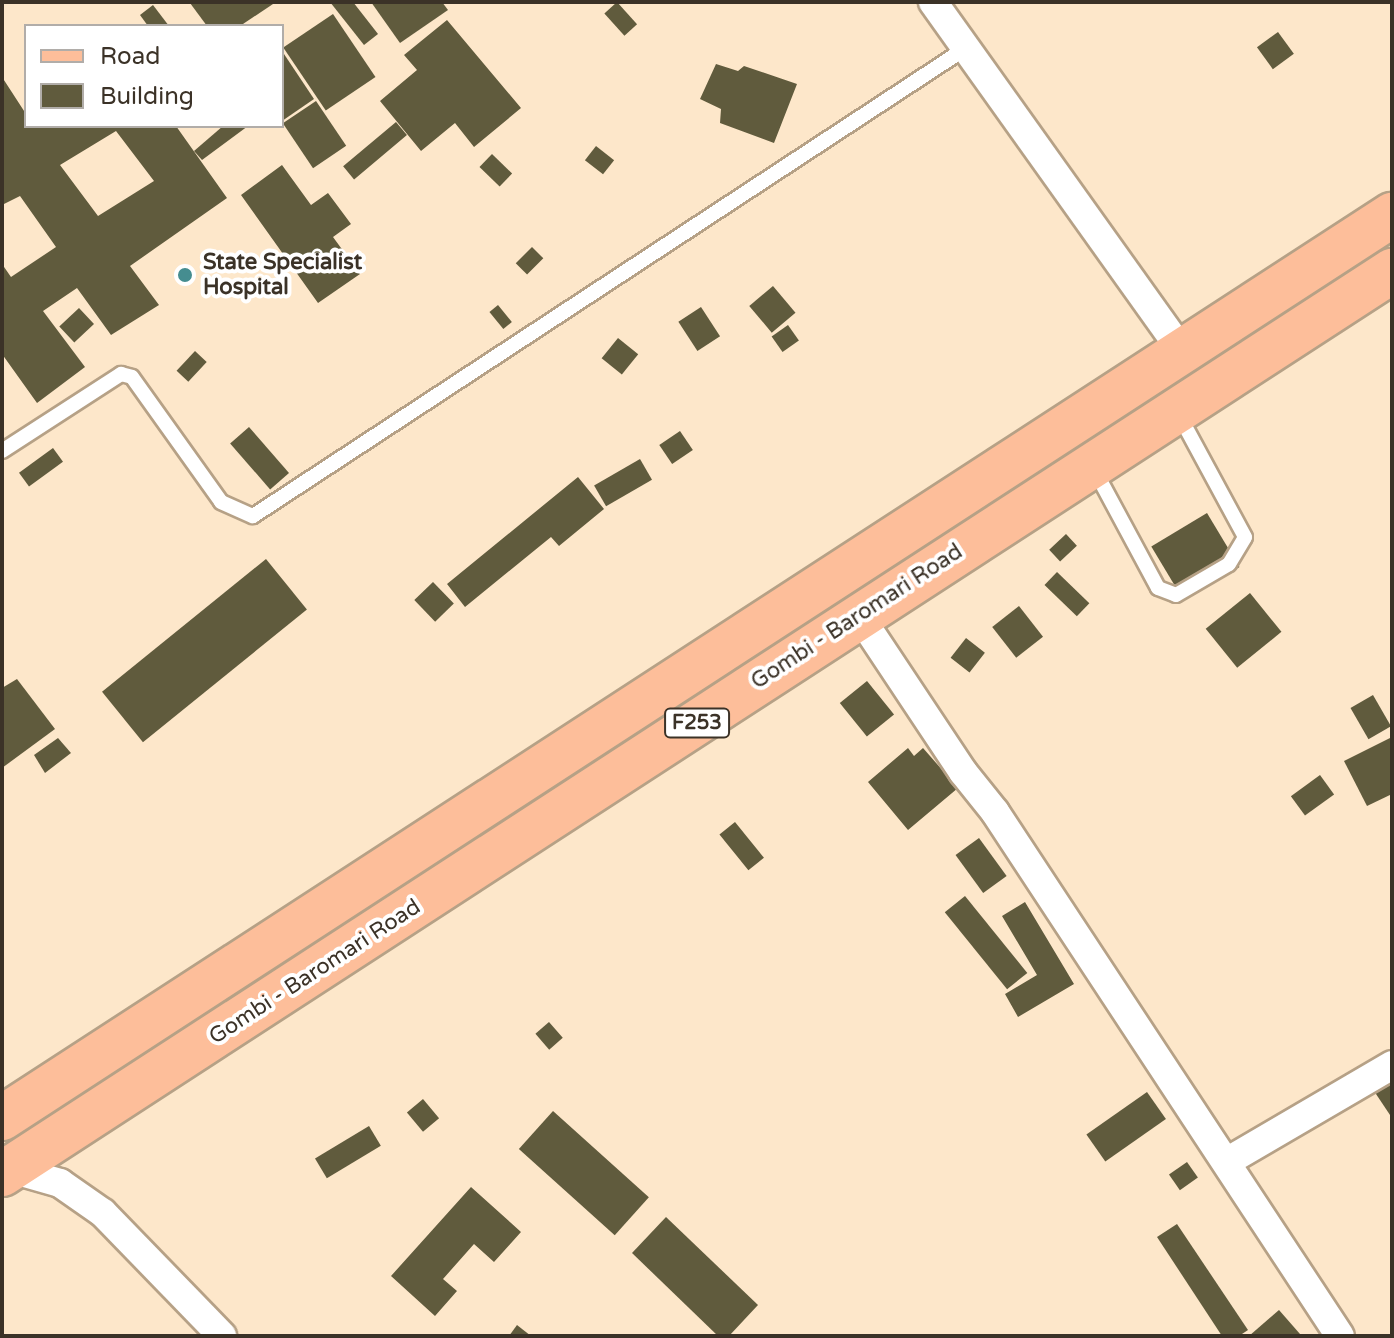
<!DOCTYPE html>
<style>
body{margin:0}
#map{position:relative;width:1394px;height:1338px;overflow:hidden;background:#fde7ca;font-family:"Varela Round",sans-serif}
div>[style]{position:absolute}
.building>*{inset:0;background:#605b3d;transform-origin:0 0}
.roads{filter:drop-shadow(2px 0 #b6a186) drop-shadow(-2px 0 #b6a186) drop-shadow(0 2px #b6a186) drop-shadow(0 -2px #b6a186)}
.lane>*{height:14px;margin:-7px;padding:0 7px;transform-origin:7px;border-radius:7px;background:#fff}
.street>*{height:28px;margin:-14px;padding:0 14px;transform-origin:14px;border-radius:14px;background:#fff}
.primary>*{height:44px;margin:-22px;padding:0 22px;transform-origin:22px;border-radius:22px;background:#fdbe9a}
.dots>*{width:22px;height:22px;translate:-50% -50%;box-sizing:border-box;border:4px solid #fff;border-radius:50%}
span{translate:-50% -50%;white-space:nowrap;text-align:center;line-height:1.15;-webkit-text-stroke:8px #fff;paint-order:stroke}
.shield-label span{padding:2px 6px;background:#fff;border:2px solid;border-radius:6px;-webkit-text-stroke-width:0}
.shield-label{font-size:20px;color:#3b3227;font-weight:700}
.poi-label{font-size:22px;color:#3b3227;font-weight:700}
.left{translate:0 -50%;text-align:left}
.street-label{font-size:22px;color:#3b3227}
.frame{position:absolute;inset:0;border:4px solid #3b3227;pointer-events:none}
.legend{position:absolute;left:24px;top:24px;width:260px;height:104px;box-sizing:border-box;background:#fff;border:2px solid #b1ada9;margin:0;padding:10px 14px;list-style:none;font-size:24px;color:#3b3227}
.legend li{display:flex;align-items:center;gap:16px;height:40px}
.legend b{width:40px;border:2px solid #b1ada9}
</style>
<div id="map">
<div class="building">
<div style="clip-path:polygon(276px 2px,240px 26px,207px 26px,190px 3px)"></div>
<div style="clip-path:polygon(330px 2px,353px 2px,378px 34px,364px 45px)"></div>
<div style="clip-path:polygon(371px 2px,442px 2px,448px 10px,400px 43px)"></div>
<div style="left:617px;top:2px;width:30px;height:17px;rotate:48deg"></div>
<div style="clip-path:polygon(153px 5px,169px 26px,148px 26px,140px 15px)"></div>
<div style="left:333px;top:14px;width:76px;height:60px;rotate:56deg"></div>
<div style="clip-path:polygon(447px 20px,521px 108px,474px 147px,455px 123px,421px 151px,380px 101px,417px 70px,404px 55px)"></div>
<div style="left:1278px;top:32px;width:27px;height:26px;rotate:54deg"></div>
<div style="clip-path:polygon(282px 51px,314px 99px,282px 121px)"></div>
<div style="clip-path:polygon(716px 64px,738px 71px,744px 66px,797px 84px,774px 143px,720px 123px,721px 109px,700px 99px)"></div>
<div style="clip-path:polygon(evenodd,2px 77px,26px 114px,26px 126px,176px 126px,227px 198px,130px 266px,159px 305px,111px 335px,77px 288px,43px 311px,85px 367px,37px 403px,2px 354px,2px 264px,11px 277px,56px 247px,20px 196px,2px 205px,2px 77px,116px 131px,154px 181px,98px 216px,60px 165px,116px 131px)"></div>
<div style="left:316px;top:101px;width:54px;height:40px;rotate:56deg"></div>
<div style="left:396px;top:122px;width:17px;height:69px;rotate:50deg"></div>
<div style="clip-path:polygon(223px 126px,248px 126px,202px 160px,194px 151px)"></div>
<div style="left:596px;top:146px;width:23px;height:18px;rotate:38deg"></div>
<div style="left:492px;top:154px;width:28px;height:18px;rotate:44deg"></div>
<div style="clip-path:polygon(282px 165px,311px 205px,328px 193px,351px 224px,333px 237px,360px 274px,318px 303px,241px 195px)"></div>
<div style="left:532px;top:247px;width:16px;height:23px;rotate:45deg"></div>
<div style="left:773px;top:286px;width:35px;height:31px;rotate:50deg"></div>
<div style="left:498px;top:305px;width:22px;height:11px;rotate:51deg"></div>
<div style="left:701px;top:307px;width:35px;height:27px;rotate:57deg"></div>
<div style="left:79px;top:308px;width:22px;height:27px;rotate:47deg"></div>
<div style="left:788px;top:325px;width:19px;height:20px;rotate:55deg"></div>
<div style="left:618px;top:338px;width:26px;height:26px;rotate:39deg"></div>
<div style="left:195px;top:351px;width:16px;height:27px;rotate:43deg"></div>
<div style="left:249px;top:427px;width:61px;height:25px;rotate:49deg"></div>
<div style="left:680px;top:431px;width:23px;height:25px;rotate:56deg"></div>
<div style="left:53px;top:448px;width:17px;height:42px;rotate:54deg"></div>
<div style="left:640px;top:459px;width:24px;height:53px;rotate:60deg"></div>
<div style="clip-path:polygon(578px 477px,604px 509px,559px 546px,551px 537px,465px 607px,447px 584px)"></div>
<div style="left:1207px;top:513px;width:63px;height:65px;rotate:59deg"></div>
<div style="left:1066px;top:534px;width:16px;height:23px;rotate:47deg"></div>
<div style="left:266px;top:559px;width:65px;height:211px;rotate:51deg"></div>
<div style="left:1057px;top:572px;width:45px;height:18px;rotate:44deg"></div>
<div style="left:433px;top:582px;width:30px;height:26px;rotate:46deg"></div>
<div style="left:1250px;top:593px;width:50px;height:57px;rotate:51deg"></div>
<div style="left:1019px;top:606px;width:39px;height:34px;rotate:52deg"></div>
<div style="left:966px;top:638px;width:24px;height:25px;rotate:38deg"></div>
<div style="clip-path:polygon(17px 679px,55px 729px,2px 768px,2px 688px)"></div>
<div style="left:867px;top:681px;width:43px;height:35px;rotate:51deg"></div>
<div style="left:1373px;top:695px;width:36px;height:26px;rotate:60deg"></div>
<div style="clip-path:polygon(1392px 737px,1392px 794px,1367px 806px,1344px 761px)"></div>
<div style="clip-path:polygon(58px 738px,71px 753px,45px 773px,34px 755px)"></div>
<div style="clip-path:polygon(908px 748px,914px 756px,923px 748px,958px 788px,908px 830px,868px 782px)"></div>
<div style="left:1320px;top:775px;width:24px;height:36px;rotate:54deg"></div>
<div style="left:735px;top:822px;width:46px;height:20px;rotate:51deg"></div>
<div style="left:979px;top:838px;width:47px;height:29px;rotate:54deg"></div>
<div style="left:965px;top:896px;width:99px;height:26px;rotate:51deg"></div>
<div style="clip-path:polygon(1025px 902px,1074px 984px,1018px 1017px,1005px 994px,1037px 975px,1002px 916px)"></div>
<div style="left:549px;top:1022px;width:21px;height:18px;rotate:49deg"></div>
<div style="clip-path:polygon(1392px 1079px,1392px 1118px,1374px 1091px)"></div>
<div style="left:1147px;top:1092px;width:33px;height:74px;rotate:55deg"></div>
<div style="left:423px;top:1099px;width:25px;height:21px;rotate:50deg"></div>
<div style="left:553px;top:1111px;width:129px;height:51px;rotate:42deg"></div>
<div style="left:369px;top:1126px;width:23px;height:63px;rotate:59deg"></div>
<div style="left:1187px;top:1162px;width:19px;height:22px;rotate:55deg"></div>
<div style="clip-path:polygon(471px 1187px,521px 1232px,494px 1262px,474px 1244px,443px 1279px,457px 1291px,435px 1316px,391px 1276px)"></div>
<div style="clip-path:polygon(666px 1217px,758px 1305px,729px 1336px,718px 1336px,632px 1253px)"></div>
<div style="clip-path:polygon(1177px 1224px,1248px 1330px,1239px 1336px,1222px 1336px,1157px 1237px)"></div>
<div style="clip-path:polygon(1279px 1310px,1300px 1334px,1249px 1336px)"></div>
<div style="clip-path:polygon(517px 1325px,531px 1336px,509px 1336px)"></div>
</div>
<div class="roads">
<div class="lane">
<div style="left:2px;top:451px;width:142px;rotate:-32.9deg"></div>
<div style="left:121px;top:374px;width:11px;rotate:15deg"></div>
<div style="left:132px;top:377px;width:153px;rotate:54.5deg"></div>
<div style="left:221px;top:502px;width:35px;rotate:24deg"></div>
<div style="left:253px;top:516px;width:853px;rotate:-33.28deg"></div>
<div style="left:1094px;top:469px;width:135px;rotate:61.7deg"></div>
<div style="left:1158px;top:588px;width:19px;rotate:21deg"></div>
<div style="left:1176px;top:595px;width:61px;rotate:-30.3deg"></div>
<div style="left:1229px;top:564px;width:31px;rotate:-59deg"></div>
<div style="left:1245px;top:537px;width:139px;rotate:-118.4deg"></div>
</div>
<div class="street">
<div style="left:933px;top:2px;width:430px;rotate:54.5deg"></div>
<div style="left:858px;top:614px;width:190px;rotate:56.4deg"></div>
<div style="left:963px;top:772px;width:51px;rotate:51.3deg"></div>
<div style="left:995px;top:812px;width:627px;rotate:56.64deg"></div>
<div style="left:1228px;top:1161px;width:190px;rotate:-30.3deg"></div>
<div style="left:6px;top:1162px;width:9px;rotate:54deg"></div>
<div style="left:11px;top:1169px;width:51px;rotate:15.9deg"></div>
<div style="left:60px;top:1183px;width:52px;rotate:34.9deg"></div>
<div style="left:103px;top:1213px;width:171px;rotate:45.9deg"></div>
</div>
<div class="primary">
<div style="left:2px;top:1118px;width:1658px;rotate:-33.01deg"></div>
<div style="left:2px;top:1174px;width:1658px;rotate:-33.01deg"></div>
</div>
</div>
<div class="dots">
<div style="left:185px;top:275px;background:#458d90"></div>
</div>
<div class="shield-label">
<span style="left:697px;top:723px">F253</span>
</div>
<div class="poi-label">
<span class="left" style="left:203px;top:275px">State Specialist<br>Hospital</span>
</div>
<div class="street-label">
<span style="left:857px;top:617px;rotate:-33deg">Gombi - Baromari Road</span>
<span style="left:315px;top:972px;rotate:-33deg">Gombi - Baromari Road</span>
</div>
<div class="frame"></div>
<ul class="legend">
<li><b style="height:10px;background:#fdbe9a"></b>Road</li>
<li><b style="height:22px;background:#605b3d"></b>Building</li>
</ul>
</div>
